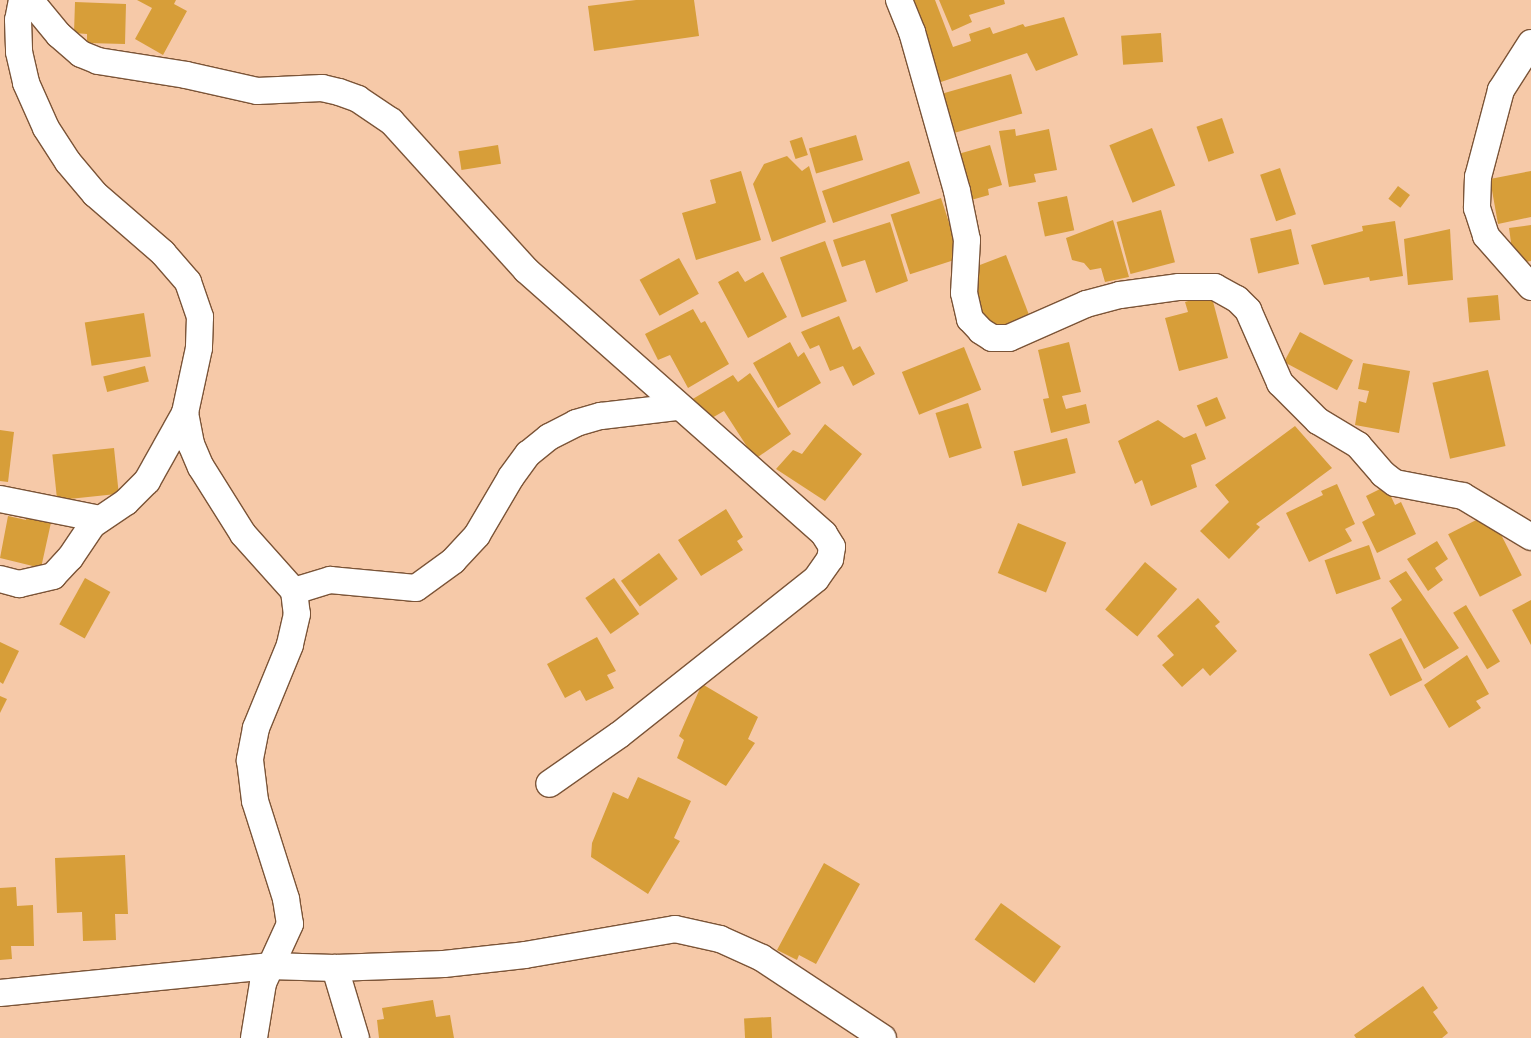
<!DOCTYPE html>
<style>
body{margin:0}
#map{position:relative;width:1531px;height:1038px;overflow:hidden;background:#f6c9a8;font-family:Quicksand,sans-serif}
div>[style]{position:absolute}
.building>*{inset:0;background:#d79e39;transform-origin:0 0}
.roads{filter:drop-shadow(1px 0 #7b5437) drop-shadow(-1px 0 #7b5437) drop-shadow(0 1px #7b5437) drop-shadow(0 -1px #7b5437)}
.street>*{height:26px;margin:-13px;padding:0 13px;transform-origin:13px;border-radius:13px;background:#fff}
span{translate:-50% -50%;white-space:nowrap;text-align:center;line-height:1.15;-webkit-text-stroke:5px #fdd8bd;paint-order:stroke}
</style>
<div id="map">
<div class="building">
<div style="clip-path:polygon(137px 0,176px 0,174px 4px,187px 11px,163px 55px,135px 39px,152px 8px)"></div>
<div style="clip-path:polygon(636px 0,694px 0,699px 36px,594px 51px,588px 6px)"></div>
<div style="clip-path:polygon(906px 0,935px 0,953px 47px,971px 41px,969px 34px,990px 27px,993px 34px,1023px 24px,1025px 27px,1064px 17px,1078px 55px,1036px 71px,1027px 53px,935px 84px)"></div>
<div style="clip-path:polygon(939px 0,1004px 0,1005px 4px,969px 15px,972px 22px,952px 31px)"></div>
<div style="clip-path:polygon(75px 2px,126px 4px,125px 44px,87px 43px,87px 34px,74px 33px)"></div>
<div style="left:1161px;top:33px;width:29px;height:40px;rotate:86deg"></div>
<div style="left:1011px;top:74px;width:41px;height:71px;rotate:74deg"></div>
<div style="left:1222px;top:118px;width:37px;height:27px;rotate:71deg"></div>
<div style="left:1152px;top:128px;width:62px;height:46px;rotate:68deg"></div>
<div style="clip-path:polygon(1015px 129px,1016px 136px,1049px 129px,1057px 170px,1034px 174px,1036px 182px,1009px 187px,999px 131px)"></div>
<div style="left:856px;top:135px;width:26px;height:49px;rotate:74deg"></div>
<div style="left:802px;top:137px;width:19px;height:13px;rotate:72deg"></div>
<div style="left:498px;top:145px;width:19px;height:40px;rotate:81deg"></div>
<div style="clip-path:polygon(990px 145px,1002px 185px,988px 189px,989px 195px,964px 202px,951px 156px)"></div>
<div style="clip-path:polygon(787px 156px,802px 171px,809px 166px,826px 222px,772px 242px,753px 184px,764px 164px)"></div>
<div style="left:909px;top:161px;width:34px;height:92px;rotate:71deg"></div>
<div style="left:1280px;top:168px;width:49px;height:21px;rotate:71deg"></div>
<div style="clip-path:polygon(741px 171px,761px 240px,696px 260px,682px 213px,716px 203px,710px 180px)"></div>
<div style="clip-path:polygon(1531px 171px,1531px 217px,1498px 224px,1490px 179px)"></div>
<div style="left:1398px;top:186px;width:15px;height:16px;rotate:37deg"></div>
<div style="left:1067px;top:196px;width:35px;height:30px;rotate:78deg"></div>
<div style="left:941px;top:198px;width:63px;height:53px;rotate:72deg"></div>
<div style="left:1161px;top:210px;width:54px;height:46px;rotate:75deg"></div>
<div style="clip-path:polygon(1113px 220px,1129px 277px,1105px 282px,1101px 268px,1090px 270px,1084px 263px,1072px 260px,1066px 238px)"></div>
<div style="clip-path:polygon(1395px 221px,1403px 276px,1370px 281px,1369px 277px,1324px 285px,1311px 245px,1363px 231px,1362px 226px)"></div>
<div style="clip-path:polygon(890px 222px,908px 281px,876px 293px,865px 260px,842px 267px,833px 240px)"></div>
<div style="clip-path:polygon(1531px 225px,1531px 261px,1514px 264px,1509px 228px)"></div>
<div style="left:1291px;top:229px;width:36px;height:42px;rotate:77deg"></div>
<div style="clip-path:polygon(1450px 229px,1453px 280px,1408px 285px,1404px 239px)"></div>
<div style="left:825px;top:241px;width:64px;height:48px;rotate:70deg"></div>
<div style="left:1006px;top:255px;width:66px;height:42px;rotate:69deg"></div>
<div style="left:679px;top:258px;width:41px;height:45px;rotate:61deg"></div>
<div style="clip-path:polygon(738px 271px,745px 282px,763px 272px,787px 317px,748px 338px,718px 282px)"></div>
<div style="clip-path:polygon(1211px 294px,1228px 358px,1179px 371px,1165px 318px,1188px 312px,1185px 302px)"></div>
<div style="left:1498px;top:295px;width:25px;height:31px;rotate:85deg"></div>
<div style="clip-path:polygon(693px 309px,701px 323px,705px 321px,729px 364px,688px 388px,670px 355px,658px 360px,645px 334px)"></div>
<div style="left:144px;top:313px;width:44px;height:60px;rotate:81deg"></div>
<div style="clip-path:polygon(839px 316px,853px 350px,860px 346px,875px 374px,853px 386px,843px 366px,830px 371px,819px 345px,810px 349px,801px 332px)"></div>
<div style="left:1300px;top:332px;width:60px;height:34px;rotate:28deg"></div>
<div style="clip-path:polygon(790px 342px,798px 357px,804px 352px,821px 383px,778px 408px,753px 363px)"></div>
<div style="clip-path:polygon(1069px 342px,1081px 392px,1062px 396px,1066px 409px,1086px 404px,1090px 423px,1051px 433px,1043px 399px,1049px 398px,1038px 350px)"></div>
<div style="left:964px;top:347px;width:46px;height:67px;rotate:68deg"></div>
<div style="clip-path:polygon(1363px 363px,1410px 371px,1399px 433px,1355px 425px,1359px 401px,1366px 403px,1369px 391px,1358px 389px)"></div>
<div style="left:145px;top:366px;width:16px;height:43px;rotate:76deg"></div>
<div style="left:1488px;top:370px;width:78px;height:57px;rotate:77deg"></div>
<div style="clip-path:polygon(750px 373px,791px 434px,755px 459px,724px 411px,705px 422px,691px 400px,733px 375px,738px 382px)"></div>
<div style="left:1217px;top:397px;width:23px;height:22px;rotate:67deg"></div>
<div style="left:968px;top:403px;width:47px;height:34px;rotate:73deg"></div>
<div style="clip-path:polygon(1158px 420px,1184px 438px,1196px 433px,1206px 459px,1191px 465px,1197px 487px,1151px 506px,1142px 480px,1135px 484px,1118px 441px)"></div>
<div style="clip-path:polygon(825px 424px,862px 454px,825px 501px,776px 469px,793px 450px,802px 454px)"></div>
<div style="clip-path:polygon(1295px 426px,1332px 468px,1256px 524px,1260px 527px,1229px 559px,1200px 531px,1229px 502px,1215px 485px)"></div>
<div style="clip-path:polygon(0 430px,14px 432px,8px 482px,0 481px)"></div>
<div style="left:1067px;top:438px;width:36px;height:55px;rotate:76deg"></div>
<div style="left:114px;top:448px;width:46px;height:62px;rotate:84deg"></div>
<div style="clip-path:polygon(1337px 484px,1355px 524px,1345px 529px,1352px 541px,1309px 562px,1286px 513px,1323px 495px,1321px 491px)"></div>
<div style="clip-path:polygon(1386px 486px,1395px 505px,1401px 502px,1416px 534px,1377px 553px,1362px 522px,1375px 515px,1366px 496px)"></div>
<div style="clip-path:polygon(726px 509px,743px 537px,737px 541px,743px 550px,701px 576px,678px 540px)"></div>
<div style="clip-path:polygon(28px 512px,52px 518px,41px 568px,0 558px,8px 516px,26px 520px)"></div>
<div style="left:1490px;top:513px;width:70px;height:47px;rotate:63deg"></div>
<div style="left:1018px;top:523px;width:52px;height:54px;rotate:22deg"></div>
<div style="clip-path:polygon(1437px 541px,1448px 559px,1435px 568px,1443px 580px,1428px 591px,1407px 559px)"></div>
<div style="left:1369px;top:545px;width:36px;height:47px;rotate:71deg"></div>
<div style="left:659px;top:553px;width:32px;height:47px;rotate:54deg"></div>
<div style="left:1145px;top:562px;width:42px;height:62px;rotate:40deg"></div>
<div style="clip-path:polygon(1406px 571px,1459px 648px,1424px 669px,1391px 608px,1402px 600px,1389px 581px)"></div>
<div style="left:85px;top:578px;width:29px;height:53px;rotate:29deg"></div>
<div style="left:614px;top:578px;width:44px;height:35px;rotate:55deg"></div>
<div style="clip-path:polygon(1198px 598px,1220px 622px,1215px 626px,1237px 651px,1210px 676px,1203px 668px,1182px 687px,1162px 665px,1174px 655px,1157px 636px)"></div>
<div style="clip-path:polygon(1531px 600px,1531px 645px,1512px 610px)"></div>
<div style="left:1466px;top:605px;width:66px;height:15px;rotate:59deg"></div>
<div style="clip-path:polygon(597px 637px,616px 671px,607px 675px,614px 688px,586px 701px,580px 690px,565px 698px,547px 664px)"></div>
<div style="left:1401px;top:638px;width:47px;height:36px;rotate:63deg"></div>
<div style="clip-path:polygon(0 642px,19px 651px,3px 684px,0 682px)"></div>
<div style="clip-path:polygon(1467px 655px,1489px 694px,1476px 701px,1481px 708px,1449px 728px,1424px 685px)"></div>
<div style="clip-path:polygon(702px 684px,758px 717px,748px 739px,755px 743px,726px 786px,677px 758px,684px 740px,679px 736px)"></div>
<div style="clip-path:polygon(0 696px,7px 699px,0 713px)"></div>
<div style="clip-path:polygon(638px 777px,691px 801px,674px 838px,680px 841px,648px 894px,591px 857px,592px 843px,613px 792px,628px 799px)"></div>
<div style="clip-path:polygon(125px 855px,128px 914px,115px 914px,116px 940px,83px 941px,82px 912px,57px 913px,55px 858px)"></div>
<div style="clip-path:polygon(824px 863px,860px 884px,816px 964px,799px 955px,797px 960px,777px 950px)"></div>
<div style="clip-path:polygon(16px 887px,17px 906px,33px 905px,34px 946px,11px 946px,12px 959px,0 960px,0 888px)"></div>
<div style="left:1001px;top:903px;width:74px;height:45px;rotate:36deg"></div>
<div style="clip-path:polygon(1423px 986px,1438px 1008px,1433px 1012px,1448px 1033px,1442px 1038px,1356px 1038px,1354px 1035px)"></div>
<div style="clip-path:polygon(433px 1000px,436px 1017px,450px 1015px,454px 1038px,379px 1038px,377px 1020px,384px 1019px,382px 1008px)"></div>
<div style="left:771px;top:1017px;width:21px;height:27px;rotate:87deg"></div>
</div>
<div class="roads">
<div class="street">
<div style="left:22px;top:0;width:20px;rotate:101deg"></div>
<div style="left:18px;top:20px;width:32px;rotate:88deg"></div>
<div style="left:19px;top:52px;width:32px;rotate:77deg"></div>
<div style="left:26px;top:83px;width:49px;rotate:66deg"></div>
<div style="left:46px;top:128px;width:40px;rotate:57.1deg"></div>
<div style="left:68px;top:162px;width:42px;rotate:49.8deg"></div>
<div style="left:95px;top:194px;width:90px;rotate:40.9deg"></div>
<div style="left:163px;top:253px;width:38px;rotate:49deg"></div>
<div style="left:188px;top:282px;width:37px;rotate:71deg"></div>
<div style="left:200px;top:317px;width:31px;rotate:92deg"></div>
<div style="left:199px;top:348px;width:66px;rotate:102.2deg"></div>
<div style="left:185px;top:413px;width:32px;rotate:79deg"></div>
<div style="left:191px;top:444px;width:25px;rotate:67deg"></div>
<div style="left:201px;top:467px;width:79px;rotate:57.9deg"></div>
<div style="left:243px;top:534px;width:76px;rotate:48.2deg"></div>
<div style="left:294px;top:591px;width:23px;rotate:83deg"></div>
<div style="left:297px;top:614px;width:32px;rotate:103deg"></div>
<div style="left:290px;top:645px;width:90px;rotate:112.3deg"></div>
<div style="left:256px;top:728px;width:33px;rotate:101deg"></div>
<div style="left:250px;top:760px;width:41px;rotate:83deg"></div>
<div style="left:255px;top:801px;width:103px;rotate:72.4deg"></div>
<div style="left:286px;top:899px;width:25px;rotate:81deg"></div>
<div style="left:290px;top:924px;width:65px;rotate:114.6deg"></div>
<div style="left:263px;top:983px;width:56px;rotate:99.3deg"></div>
<div style="left:30px;top:0;width:45px;rotate:50.4deg"></div>
<div style="left:59px;top:35px;width:29px;rotate:41deg"></div>
<div style="left:81px;top:54px;width:18px;rotate:22deg"></div>
<div style="left:98px;top:61px;width:89px;rotate:9deg"></div>
<div style="left:186px;top:75px;width:73px;rotate:12.7deg"></div>
<div style="left:257px;top:91px;width:65px;rotate:-2.6deg"></div>
<div style="left:322px;top:88px;width:17px;rotate:13deg"></div>
<div style="left:339px;top:92px;width:20px;rotate:20deg"></div>
<div style="left:358px;top:99px;width:40px;rotate:34deg"></div>
<div style="left:391px;top:121px;width:201px;rotate:47.8deg"></div>
<div style="left:526px;top:270px;width:398px;rotate:41.5deg"></div>
<div style="left:824px;top:534px;width:15px;rotate:58deg"></div>
<div style="left:832px;top:547px;width:12px;rotate:99deg"></div>
<div style="left:830px;top:559px;width:24px;rotate:125deg"></div>
<div style="left:816px;top:579px;width:251px;rotate:141.6deg"></div>
<div style="left:619px;top:735px;width:85px;rotate:145deg"></div>
<div style="left:899px;top:0;width:35px;rotate:68deg"></div>
<div style="left:912px;top:32px;width:165px;rotate:74.2deg"></div>
<div style="left:957px;top:191px;width:50px;rotate:78.5deg"></div>
<div style="left:967px;top:240px;width:53px;rotate:93.2deg"></div>
<div style="left:964px;top:293px;width:27px;rotate:77deg"></div>
<div style="left:970px;top:319px;width:16px;rotate:47deg"></div>
<div style="left:981px;top:331px;width:13px;rotate:32deg"></div>
<div style="left:992px;top:338px;width:17px"></div>
<div style="left:1009px;top:338px;width:84px;rotate:-23.8deg"></div>
<div style="left:1086px;top:304px;width:35px;rotate:-15deg"></div>
<div style="left:1120px;top:295px;width:60px;rotate:-7.7deg"></div>
<div style="left:1179px;top:287px;width:36px"></div>
<div style="left:1215px;top:287px;width:25px;rotate:29deg"></div>
<div style="left:1237px;top:299px;width:16px;rotate:45deg"></div>
<div style="left:1248px;top:310px;width:80px;rotate:66.3deg"></div>
<div style="left:1280px;top:383px;width:54px;rotate:45deg"></div>
<div style="left:1318px;top:421px;width:47px;rotate:31deg"></div>
<div style="left:1358px;top:445px;width:38px;rotate:49deg"></div>
<div style="left:1383px;top:474px;width:15px;rotate:37deg"></div>
<div style="left:1395px;top:483px;width:69px;rotate:10.8deg"></div>
<div style="left:1463px;top:496px;width:79px;rotate:31.1deg"></div>
<div style="left:1531px;top:43px;width:56px;rotate:122.6deg"></div>
<div style="left:1501px;top:90px;width:90px;rotate:104.8deg"></div>
<div style="left:1478px;top:177px;width:31px;rotate:92deg"></div>
<div style="left:1477px;top:208px;width:29px;rotate:72deg"></div>
<div style="left:1486px;top:236px;width:68px;rotate:48.6deg"></div>
<div style="left:0;top:499px;width:102px;rotate:11.3deg"></div>
<div style="left:0;top:579px;width:20px;rotate:15deg"></div>
<div style="left:19px;top:584px;width:35px;rotate:-13deg"></div>
<div style="left:53px;top:576px;width:25px;rotate:-47deg"></div>
<div style="left:70px;top:558px;width:40px;rotate:-56deg"></div>
<div style="left:92px;top:525px;width:41px;rotate:-34.1deg"></div>
<div style="left:126px;top:502px;width:30px;rotate:-45deg"></div>
<div style="left:147px;top:481px;width:78px;rotate:-60.8deg"></div>
<div style="left:294px;top:591px;width:38px;rotate:-17deg"></div>
<div style="left:330px;top:580px;width:86px;rotate:5.3deg"></div>
<div style="left:416px;top:588px;width:46px;rotate:-36.1deg"></div>
<div style="left:453px;top:561px;width:35px;rotate:-47deg"></div>
<div style="left:477px;top:535px;width:67px;rotate:-59.6deg"></div>
<div style="left:511px;top:477px;width:29px;rotate:-54deg"></div>
<div style="left:528px;top:454px;width:27px;rotate:-39deg"></div>
<div style="left:549px;top:437px;width:30px;rotate:-27deg"></div>
<div style="left:576px;top:423px;width:26px;rotate:-16deg"></div>
<div style="left:601px;top:416px;width:78px;rotate:-6.7deg"></div>
<div style="left:335px;top:968px;width:73px;rotate:73.3deg"></div>
<div style="left:0;top:993px;width:270px;rotate:-5.7deg"></div>
<div style="left:269px;top:966px;width:66px;rotate:1.7deg"></div>
<div style="left:335px;top:968px;width:109px;rotate:-2.1deg"></div>
<div style="left:444px;top:964px;width:81px;rotate:-6.3deg"></div>
<div style="left:525px;top:955px;width:152px;rotate:-9.8deg"></div>
<div style="left:675px;top:929px;width:46px;rotate:12.5deg"></div>
<div style="left:720px;top:939px;width:46px;rotate:24.3deg"></div>
<div style="left:762px;top:958px;width:145px;rotate:33.5deg"></div>
</div>
</div>
</div>
